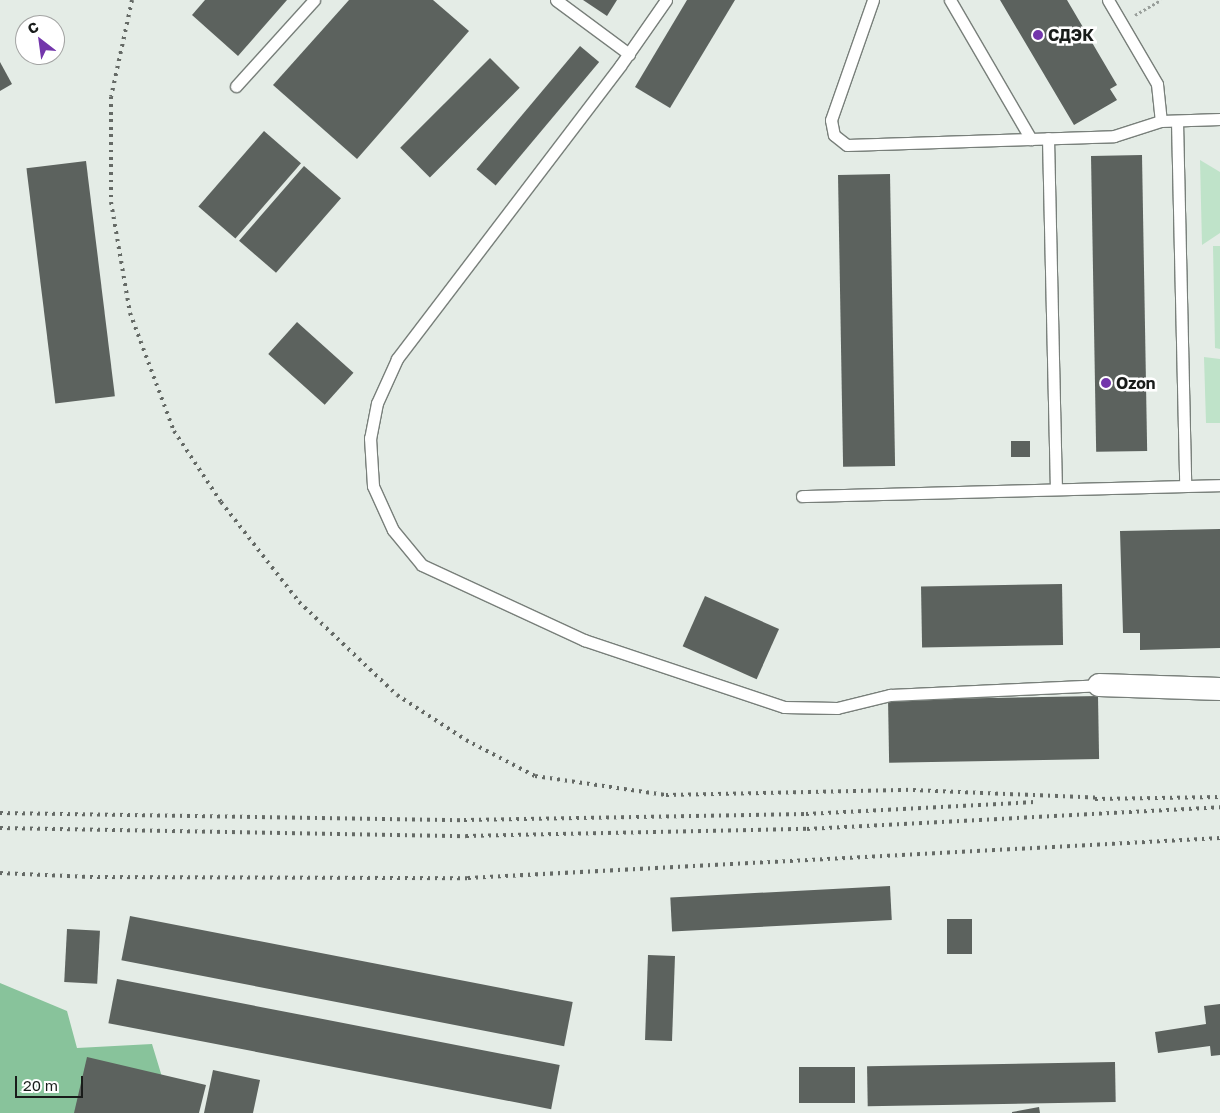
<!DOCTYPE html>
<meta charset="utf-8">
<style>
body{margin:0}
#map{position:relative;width:1220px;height:1113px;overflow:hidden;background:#e4ece6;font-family:"Golos Text",sans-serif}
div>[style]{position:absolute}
.green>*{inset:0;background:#bfe3c9}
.forest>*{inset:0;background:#88c39b}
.building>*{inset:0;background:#5c625e;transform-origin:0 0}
.path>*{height:3px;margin-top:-1.5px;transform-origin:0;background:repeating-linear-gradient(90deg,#989e9a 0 2.5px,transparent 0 5px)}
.roads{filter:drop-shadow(1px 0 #787f7a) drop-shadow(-1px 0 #787f7a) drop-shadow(0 1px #787f7a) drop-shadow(0 -1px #787f7a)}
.service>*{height:11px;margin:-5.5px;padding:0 5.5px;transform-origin:5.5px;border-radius:5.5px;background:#fff}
.minor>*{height:22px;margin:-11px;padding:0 11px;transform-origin:11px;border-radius:11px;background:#fff}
.rail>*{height:4px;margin-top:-2px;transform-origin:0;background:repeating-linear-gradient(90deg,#656a66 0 2.5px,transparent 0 7.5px)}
.dots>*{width:14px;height:14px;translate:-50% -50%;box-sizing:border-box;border:2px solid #fff;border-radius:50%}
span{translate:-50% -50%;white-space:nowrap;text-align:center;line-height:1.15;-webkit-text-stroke:5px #fff;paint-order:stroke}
.poi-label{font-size:16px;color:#191c1a;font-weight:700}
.left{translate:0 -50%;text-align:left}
.north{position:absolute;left:15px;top:15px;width:50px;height:50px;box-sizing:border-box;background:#fff;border:1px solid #a3a4a3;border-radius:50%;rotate:330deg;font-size:14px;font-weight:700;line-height:20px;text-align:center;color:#191c1a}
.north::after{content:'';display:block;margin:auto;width:18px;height:22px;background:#7336ab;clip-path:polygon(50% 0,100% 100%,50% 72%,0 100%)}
.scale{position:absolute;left:15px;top:1076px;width:68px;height:22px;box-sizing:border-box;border:2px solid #191c1a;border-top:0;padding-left:6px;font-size:15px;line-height:18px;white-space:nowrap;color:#191c1a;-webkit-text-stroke:4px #fff;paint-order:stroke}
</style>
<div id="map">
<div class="green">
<div style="clip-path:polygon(1200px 160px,1220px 172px,1220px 233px,1202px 245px)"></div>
<div style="clip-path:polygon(1213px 246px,1220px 246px,1220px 349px,1215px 348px)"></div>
<div style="clip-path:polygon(1204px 357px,1220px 359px,1220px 423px,1206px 423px)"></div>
</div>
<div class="forest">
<div style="clip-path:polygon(0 983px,67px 1011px,77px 1048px,152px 1044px,173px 1113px,0 1113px)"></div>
</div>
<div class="building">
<div style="clip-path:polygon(205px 0,287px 0,238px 56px,192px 15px)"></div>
<div style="clip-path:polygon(349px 0,433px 0,469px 31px,357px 159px,273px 85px)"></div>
<div style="clip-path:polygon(583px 0,617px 0,607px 16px)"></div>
<div style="clip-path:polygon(687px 0,735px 0,670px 108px,635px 87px)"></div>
<div style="clip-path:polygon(1000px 0,1067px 0,1117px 85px,1110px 89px,1117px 100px,1074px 125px)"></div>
<div style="left:580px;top:46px;width:25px;height:161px;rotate:40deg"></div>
<div style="left:490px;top:58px;width:42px;height:127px;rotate:45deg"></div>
<div style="clip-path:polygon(0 62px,12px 84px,0 91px)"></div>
<div style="left:264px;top:131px;width:49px;height:100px;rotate:41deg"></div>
<div style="left:1142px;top:155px;width:296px;height:51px;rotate:89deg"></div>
<div style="left:86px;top:161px;width:237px;height:60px;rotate:83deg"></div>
<div style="left:304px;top:166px;width:49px;height:99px;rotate:41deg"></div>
<div style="left:890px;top:174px;width:292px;height:52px;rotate:89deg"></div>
<div style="left:297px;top:322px;width:76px;height:43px;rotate:42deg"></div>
<div style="left:1030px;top:441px;width:16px;height:19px;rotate:90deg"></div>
<div style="clip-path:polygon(1220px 529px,1220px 648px,1140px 650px,1140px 633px,1123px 633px,1120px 531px)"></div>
<div style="left:1062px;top:584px;width:61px;height:141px;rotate:89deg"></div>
<div style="left:705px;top:596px;width:81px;height:55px;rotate:24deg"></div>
<div style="left:1098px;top:696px;width:63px;height:210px;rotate:89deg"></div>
<div style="left:890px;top:886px;width:34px;height:220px;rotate:87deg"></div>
<div style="left:130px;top:916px;width:451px;height:45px;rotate:11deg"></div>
<div style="left:947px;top:919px;width:25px;height:35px"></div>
<div style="left:67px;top:929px;width:33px;height:53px;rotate:3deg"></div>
<div style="left:648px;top:955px;width:27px;height:85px;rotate:2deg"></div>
<div style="left:117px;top:979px;width:451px;height:45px;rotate:11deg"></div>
<div style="clip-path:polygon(1220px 1004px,1220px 1055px,1211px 1056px,1210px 1046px,1158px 1053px,1155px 1032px,1206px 1024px,1204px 1006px)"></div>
<div style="clip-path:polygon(87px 1057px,206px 1085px,199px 1113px,74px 1113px)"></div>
<div style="left:1115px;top:1062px;width:40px;height:248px;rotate:89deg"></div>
<div style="left:855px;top:1067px;width:36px;height:56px;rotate:90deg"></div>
<div style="clip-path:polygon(213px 1070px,260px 1080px,253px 1113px,204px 1113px)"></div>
<div style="clip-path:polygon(1039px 1107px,1040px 1113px,1012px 1113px,1012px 1112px)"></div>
</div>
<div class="path">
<div style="left:1135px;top:15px;width:30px;rotate:-30deg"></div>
</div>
<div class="roads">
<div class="service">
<div style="left:556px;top:0;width:91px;rotate:36.5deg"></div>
<div style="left:666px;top:0;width:80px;rotate:124.9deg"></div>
<div style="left:620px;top:66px;width:368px;rotate:127.3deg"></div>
<div style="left:397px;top:359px;width:48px;rotate:114.4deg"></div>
<div style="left:377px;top:403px;width:36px;rotate:101deg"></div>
<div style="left:370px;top:438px;width:48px;rotate:86.4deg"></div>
<div style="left:373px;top:486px;width:48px;rotate:65.6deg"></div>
<div style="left:393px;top:530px;width:45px;rotate:50.4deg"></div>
<div style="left:422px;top:565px;width:179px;rotate:24.8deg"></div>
<div style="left:584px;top:640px;width:211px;rotate:18.5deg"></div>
<div style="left:784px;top:707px;width:53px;rotate:1.1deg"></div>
<div style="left:837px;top:708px;width:55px;rotate:-13.8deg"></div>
<div style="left:890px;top:695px;width:209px;rotate:-2.7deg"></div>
<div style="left:873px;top:0;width:127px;rotate:109.3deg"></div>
<div style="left:831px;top:120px;width:15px;rotate:79deg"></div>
<div style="left:834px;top:135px;width:16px;rotate:38deg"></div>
<div style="left:847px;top:145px;width:267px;rotate:-1.9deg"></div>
<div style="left:1114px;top:136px;width:49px;rotate:-17.7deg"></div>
<div style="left:1161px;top:121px;width:59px;rotate:-1.9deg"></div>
<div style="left:950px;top:0;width:161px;rotate:59.8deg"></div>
<div style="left:1108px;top:0;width:97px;rotate:59.7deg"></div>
<div style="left:1157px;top:84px;width:37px;rotate:84deg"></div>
<div style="left:236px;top:86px;width:116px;rotate:-47.8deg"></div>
<div style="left:1177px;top:121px;width:365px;rotate:88.7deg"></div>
<div style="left:1048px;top:138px;width:351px;rotate:88.7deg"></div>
<div style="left:802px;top:496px;width:418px;rotate:-1.5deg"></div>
</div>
<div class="minor">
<div style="left:1099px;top:685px;width:121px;rotate:1.9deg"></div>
</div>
</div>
<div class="rail">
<div style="left:132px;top:0;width:99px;rotate:102.2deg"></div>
<div style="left:111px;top:97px;width:105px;rotate:90deg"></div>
<div style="left:111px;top:202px;width:113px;rotate:80.3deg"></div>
<div style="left:130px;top:313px;width:126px;rotate:69.6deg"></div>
<div style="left:174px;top:431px;width:85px;rotate:56.5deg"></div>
<div style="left:221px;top:502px;width:127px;rotate:52deg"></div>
<div style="left:299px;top:602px;width:135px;rotate:43.5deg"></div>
<div style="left:397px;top:695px;width:82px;rotate:33.1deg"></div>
<div style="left:466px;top:740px;width:78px;rotate:27.6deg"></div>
<div style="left:535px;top:776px;width:132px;rotate:8.3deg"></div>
<div style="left:666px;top:795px;width:247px;rotate:-1.2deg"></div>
<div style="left:913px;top:790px;width:187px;rotate:2.4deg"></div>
<div style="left:1095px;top:799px;width:125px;rotate:-0.9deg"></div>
<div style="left:0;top:813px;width:464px;rotate:0.9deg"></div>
<div style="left:464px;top:820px;width:342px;rotate:-1deg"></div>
<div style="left:806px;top:814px;width:229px;rotate:-3deg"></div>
<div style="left:0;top:828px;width:466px;rotate:1deg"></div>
<div style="left:466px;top:836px;width:341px;rotate:-1.2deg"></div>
<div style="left:807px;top:829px;width:414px;rotate:-3deg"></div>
<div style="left:0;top:873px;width:90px;rotate:2.5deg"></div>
<div style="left:90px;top:877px;width:378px;rotate:0.2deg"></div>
<div style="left:468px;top:878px;width:753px;rotate:-3.04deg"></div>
</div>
<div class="dots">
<div style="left:1038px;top:35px;background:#7336ab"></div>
<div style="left:1106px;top:383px;background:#7336ab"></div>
</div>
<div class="poi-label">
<span class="left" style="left:1048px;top:35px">СДЭК</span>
<span class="left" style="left:1116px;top:383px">Ozon</span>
</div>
<div class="north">С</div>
<div class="scale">20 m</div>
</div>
